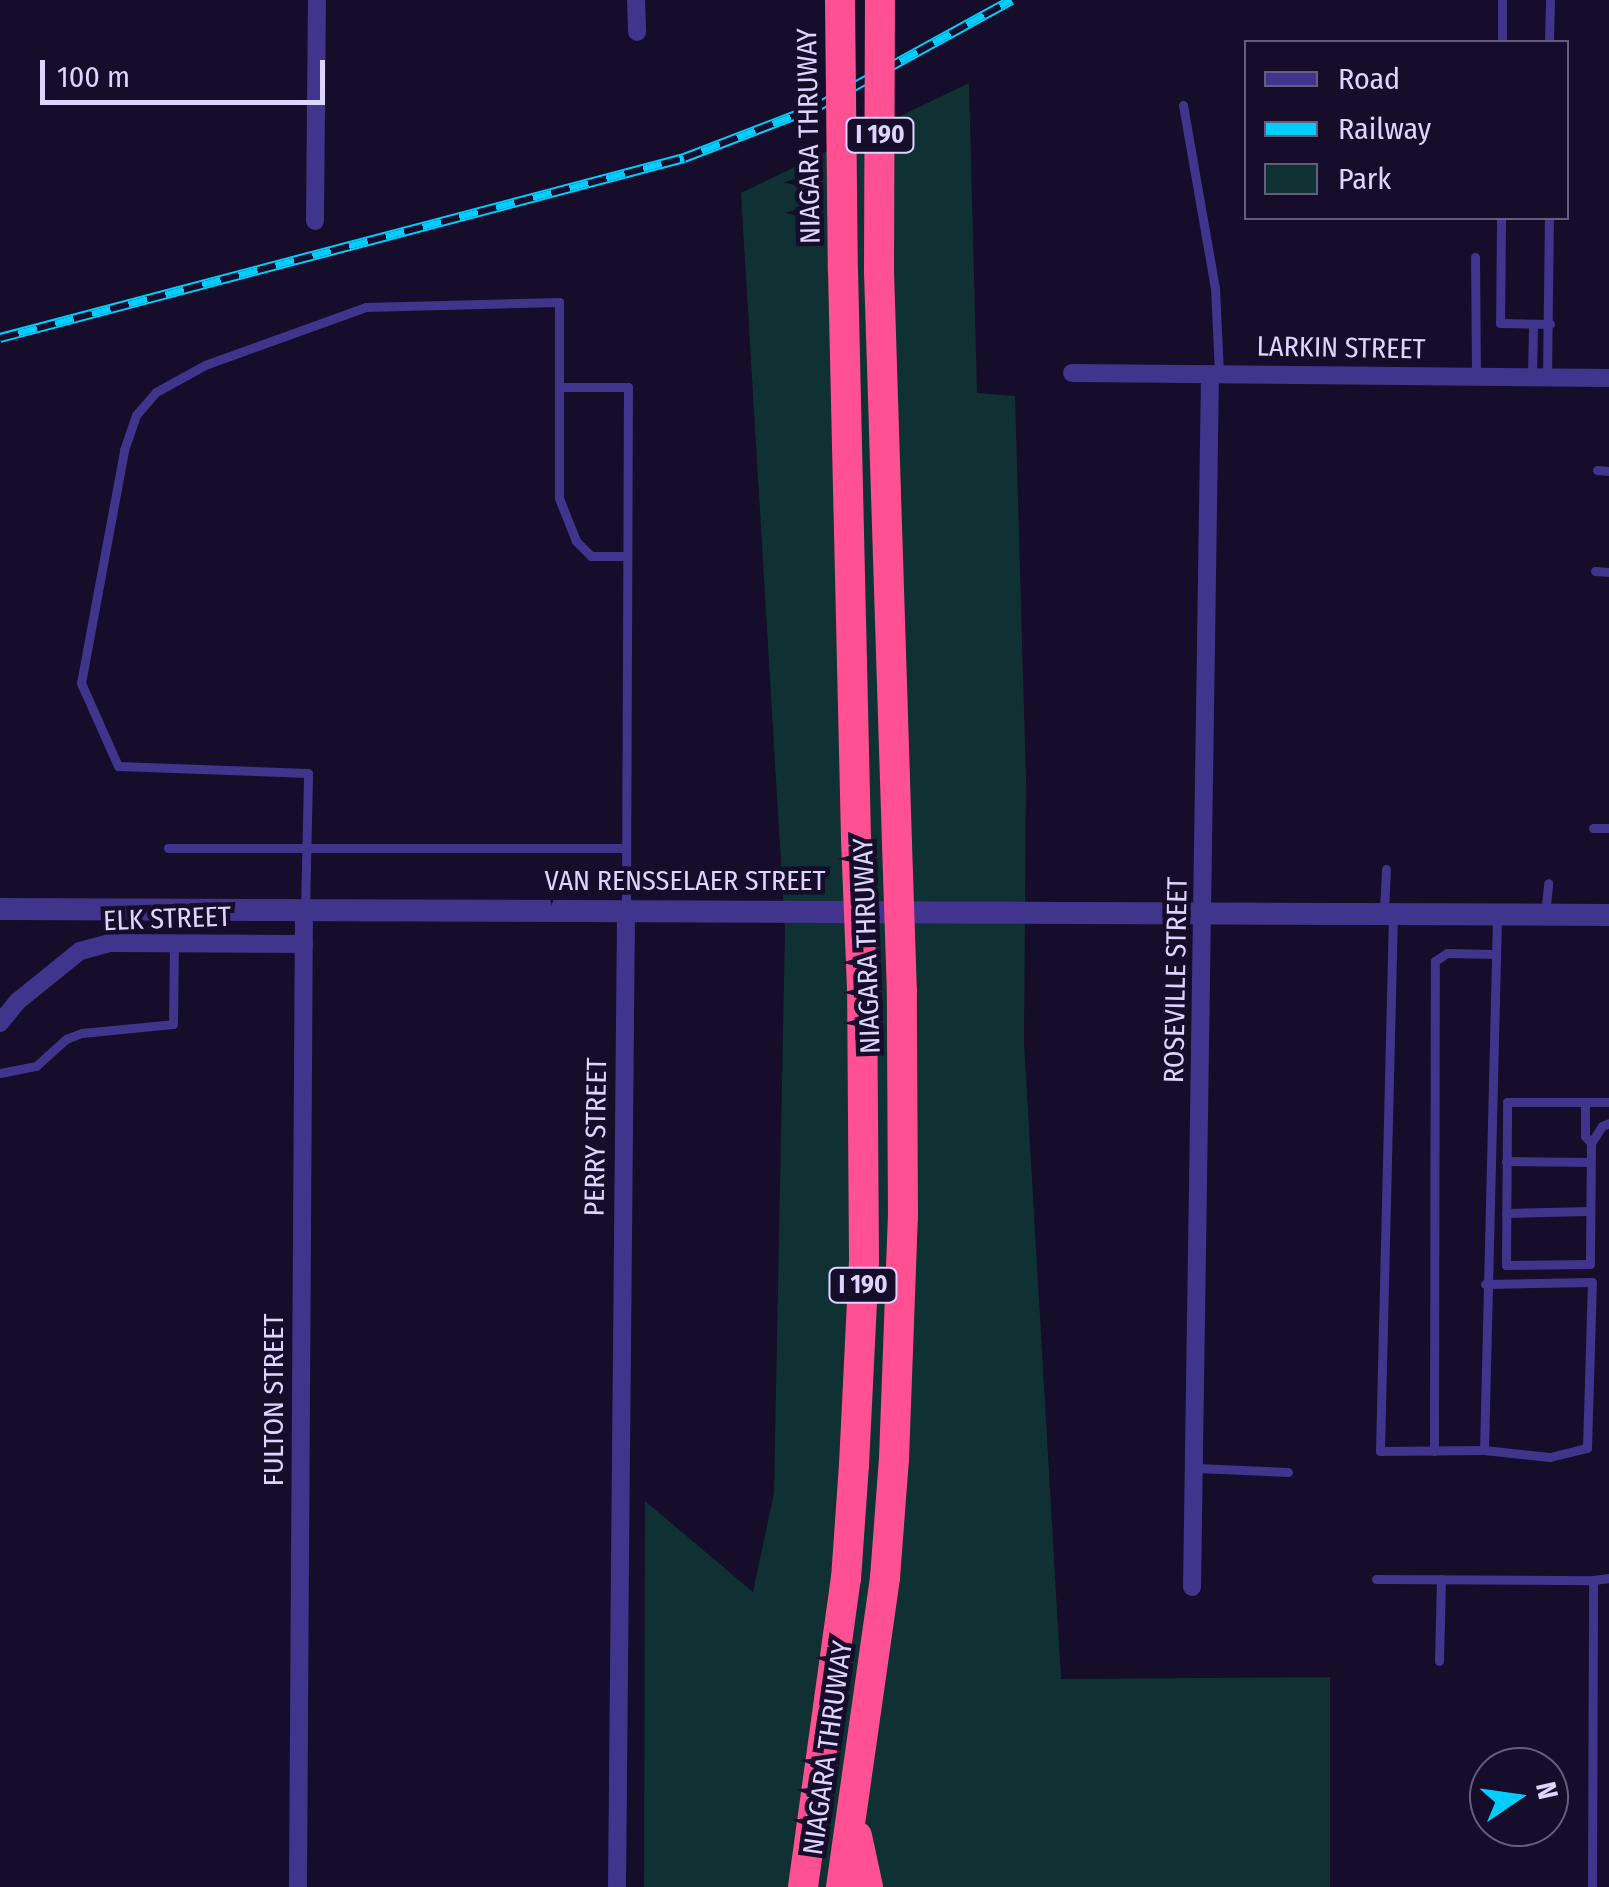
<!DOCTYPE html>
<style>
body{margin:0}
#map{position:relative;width:1609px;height:1887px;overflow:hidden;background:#150d29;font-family:"Fira Sans Condensed",sans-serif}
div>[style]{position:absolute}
.green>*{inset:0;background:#103133}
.service>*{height:9px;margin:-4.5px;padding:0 4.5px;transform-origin:4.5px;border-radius:4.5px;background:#40348c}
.minor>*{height:18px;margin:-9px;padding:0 9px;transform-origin:9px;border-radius:9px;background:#40348c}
.tertiary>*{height:22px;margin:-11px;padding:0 11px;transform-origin:11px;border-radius:11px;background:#40348c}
.motorway>*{height:30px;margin:-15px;padding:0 15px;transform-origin:15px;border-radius:15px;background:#ff5093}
.rail>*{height:10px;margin-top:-5px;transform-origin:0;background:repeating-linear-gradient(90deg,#150d29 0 19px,#01ceff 0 38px);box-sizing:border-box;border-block:2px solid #01ceff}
.motorway-bridge>*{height:30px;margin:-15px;padding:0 15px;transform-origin:15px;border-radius:15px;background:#ff5093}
span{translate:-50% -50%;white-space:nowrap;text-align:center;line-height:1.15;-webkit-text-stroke:9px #150d29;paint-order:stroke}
.shield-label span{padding:2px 8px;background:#150d29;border:2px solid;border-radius:8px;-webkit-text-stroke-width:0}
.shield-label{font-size:25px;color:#ded5ff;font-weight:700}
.street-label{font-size:28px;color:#ded5ff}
.legend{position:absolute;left:1244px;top:40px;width:325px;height:180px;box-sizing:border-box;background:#150d29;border:2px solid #655d7f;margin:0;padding:12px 18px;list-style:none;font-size:30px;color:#ded5ff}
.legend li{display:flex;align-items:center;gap:20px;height:50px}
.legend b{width:50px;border:2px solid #655d7f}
.north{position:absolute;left:1469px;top:1747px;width:100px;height:100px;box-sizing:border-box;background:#150d29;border:2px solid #655d7f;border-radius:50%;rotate:77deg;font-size:28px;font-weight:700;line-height:40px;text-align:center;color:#ded5ff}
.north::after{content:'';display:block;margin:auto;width:35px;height:45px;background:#01ceff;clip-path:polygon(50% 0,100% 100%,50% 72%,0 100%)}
.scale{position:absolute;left:40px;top:60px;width:285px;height:45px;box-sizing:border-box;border:5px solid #ded5ff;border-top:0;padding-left:12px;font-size:30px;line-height:35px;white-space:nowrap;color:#ded5ff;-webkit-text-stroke:8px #150d29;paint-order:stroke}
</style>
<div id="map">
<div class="green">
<div style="clip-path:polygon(969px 83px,977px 393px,1015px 396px,1026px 780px,1024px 1042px,1061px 1679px,1330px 1677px,1330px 1887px,644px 1887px,645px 1501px,753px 1592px,774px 1493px,785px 930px,741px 193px)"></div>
</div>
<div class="service">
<div style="left:1502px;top:42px;width:42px;rotate:-90deg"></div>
<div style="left:1549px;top:42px;width:42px;rotate:-88.6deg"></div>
<div style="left:1183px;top:105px;width:186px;rotate:80.1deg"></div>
<div style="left:1215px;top:288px;width:86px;rotate:87.3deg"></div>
<div style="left:1501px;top:218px;width:105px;rotate:90.5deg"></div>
<div style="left:1500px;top:323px;width:50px;rotate:1.1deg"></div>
<div style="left:1475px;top:257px;width:119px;rotate:89.5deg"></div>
<div style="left:1532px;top:376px;width:52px;rotate:-88.9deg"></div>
<div style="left:1547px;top:377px;width:159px;rotate:-89.3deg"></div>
<div style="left:559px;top:387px;width:69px"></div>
<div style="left:628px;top:387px;width:521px;rotate:90.22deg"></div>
<div style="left:1597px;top:470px;width:12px;rotate:5deg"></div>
<div style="left:1595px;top:571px;width:14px;rotate:4deg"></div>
<div style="left:1593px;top:828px;width:16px"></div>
<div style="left:168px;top:848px;width:458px"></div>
<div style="left:305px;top:910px;width:137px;rotate:-88.7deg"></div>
<div style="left:308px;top:773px;width:190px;rotate:-177.9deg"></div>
<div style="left:118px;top:766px;width:91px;rotate:-114deg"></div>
<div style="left:81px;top:683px;width:237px;rotate:-79.5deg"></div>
<div style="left:124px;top:450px;width:37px;rotate:-71deg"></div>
<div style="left:136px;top:415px;width:30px;rotate:-49deg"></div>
<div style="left:156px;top:392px;width:56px;rotate:-28.9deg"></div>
<div style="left:205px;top:365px;width:171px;rotate:-19.8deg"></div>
<div style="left:366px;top:307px;width:193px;rotate:-1.5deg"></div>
<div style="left:559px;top:302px;width:196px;rotate:90deg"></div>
<div style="left:559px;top:498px;width:46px;rotate:68.4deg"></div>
<div style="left:576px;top:541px;width:21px;rotate:45deg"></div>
<div style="left:591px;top:556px;width:36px"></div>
<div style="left:1384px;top:911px;width:42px;rotate:-87.3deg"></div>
<div style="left:1393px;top:914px;width:537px;rotate:91.39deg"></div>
<div style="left:1380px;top:1451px;width:104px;rotate:-0.6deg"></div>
<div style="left:1484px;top:1450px;width:533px;rotate:-88.6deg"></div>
<div style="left:1545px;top:914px;width:31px;rotate:-84deg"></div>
<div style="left:0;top:1073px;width:37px;rotate:-11deg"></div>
<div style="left:36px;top:1066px;width:40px;rotate:-42deg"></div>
<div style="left:66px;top:1039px;width:17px;rotate:-21deg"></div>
<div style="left:82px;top:1033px;width:91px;rotate:-5.6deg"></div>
<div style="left:173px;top:1024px;width:80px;rotate:-89.3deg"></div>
<div style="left:1585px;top:1102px;width:34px;rotate:90deg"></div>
<div style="left:1585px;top:1136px;width:9px;rotate:49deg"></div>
<div style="left:1591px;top:1143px;width:121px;rotate:90.5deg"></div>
<div style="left:1590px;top:1264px;width:84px;rotate:179.3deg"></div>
<div style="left:1506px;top:1265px;width:163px;rotate:-89.6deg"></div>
<div style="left:1507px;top:1102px;width:102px"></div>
<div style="left:1591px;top:1143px;width:20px;rotate:-57deg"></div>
<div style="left:1602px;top:1126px;width:8px;rotate:-23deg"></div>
<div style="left:1506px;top:1161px;width:84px;rotate:0.7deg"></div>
<div style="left:1506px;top:1213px;width:84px;rotate:-1.4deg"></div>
<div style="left:1484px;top:1450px;width:66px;rotate:6.1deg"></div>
<div style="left:1550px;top:1457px;width:38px;rotate:-14deg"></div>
<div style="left:1587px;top:1448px;width:166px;rotate:-88.3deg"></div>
<div style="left:1592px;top:1282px;width:107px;rotate:178.9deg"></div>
<div style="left:1434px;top:1451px;width:490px;rotate:-89.9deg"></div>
<div style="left:1435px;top:961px;width:14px;rotate:-34deg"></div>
<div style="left:1447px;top:953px;width:49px;rotate:1.2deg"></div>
<div style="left:1197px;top:1468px;width:91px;rotate:2.5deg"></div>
<div style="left:1376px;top:1579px;width:217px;rotate:0.3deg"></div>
<div style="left:1439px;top:1661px;width:82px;rotate:-88.6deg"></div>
<div style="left:1592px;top:1887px;width:307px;rotate:-89.8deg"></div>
<div style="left:1593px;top:1580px;width:16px;rotate:-7deg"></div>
</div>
<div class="minor">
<div style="left:636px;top:0;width:32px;rotate:88deg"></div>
<div style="left:315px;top:221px;width:221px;rotate:-89.5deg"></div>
<div style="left:1072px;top:373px;width:537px;rotate:0.53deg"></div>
<div style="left:0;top:1023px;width:28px;rotate:-51deg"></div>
<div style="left:18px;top:1001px;width:80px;rotate:-38.9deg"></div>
<div style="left:80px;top:951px;width:30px;rotate:-15deg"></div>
<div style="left:109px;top:943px;width:195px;rotate:0.3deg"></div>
<div style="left:1192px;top:1587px;width:1213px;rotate:-89.15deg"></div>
<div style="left:298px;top:1887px;width:975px;rotate:-89.65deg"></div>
<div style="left:617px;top:1887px;width:976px;rotate:-89.47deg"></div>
</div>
<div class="tertiary">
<div style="left:0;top:909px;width:1609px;rotate:0.21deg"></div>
</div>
<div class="motorway">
<div style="left:843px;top:270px;width:569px;rotate:88.69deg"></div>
<div style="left:879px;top:271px;width:573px;rotate:88.2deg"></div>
<div style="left:857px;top:1836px;width:52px;rotate:77.8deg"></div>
<div style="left:803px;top:1887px;width:311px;rotate:-82.1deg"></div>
<div style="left:846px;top:1579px;width:114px;rotate:-86deg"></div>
<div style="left:854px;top:1465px;width:204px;rotate:-87.2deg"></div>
<div style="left:864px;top:1261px;width:270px;rotate:-90.4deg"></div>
<div style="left:841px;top:1887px;width:312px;rotate:-81.9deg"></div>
<div style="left:885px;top:1578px;width:119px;rotate:-85.7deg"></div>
<div style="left:894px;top:1459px;width:241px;rotate:-87.9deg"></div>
<div style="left:903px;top:1218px;width:227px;rotate:-90.3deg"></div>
</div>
<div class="rail">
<div style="left:0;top:338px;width:707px;rotate:-14.74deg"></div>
<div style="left:684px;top:158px;width:142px;rotate:-21deg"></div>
<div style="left:817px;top:107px;width:222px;rotate:-28.8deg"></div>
</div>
<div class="motorway-bridge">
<div style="left:840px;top:0;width:270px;rotate:89.4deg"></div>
<div style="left:879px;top:271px;width:271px;rotate:-89.8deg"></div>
<div style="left:856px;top:839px;width:152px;rotate:87.7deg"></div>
<div style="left:897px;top:844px;width:147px;rotate:88.1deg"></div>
</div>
<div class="shield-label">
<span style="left:880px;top:135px">I 190</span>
<span style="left:863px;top:1285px">I 190</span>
</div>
<div class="street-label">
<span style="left:809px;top:136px;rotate:-91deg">NIAGARA THRUWAY</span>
<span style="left:1341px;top:348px;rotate:1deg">LARKIN STREET</span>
<span style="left:685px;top:881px">VAN RENSSELAER STREET</span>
<span style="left:167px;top:919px;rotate:-2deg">ELK STREET</span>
<span style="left:867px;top:946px;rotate:-92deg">NIAGARA THRUWAY</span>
<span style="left:1176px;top:980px;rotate:-89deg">ROSEVILLE STREET</span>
<span style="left:596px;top:1137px;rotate:-89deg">PERRY STREET</span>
<span style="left:274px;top:1400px;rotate:-90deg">FULTON STREET</span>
<span style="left:828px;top:1748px;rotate:-82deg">NIAGARA THRUWAY</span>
</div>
<ul class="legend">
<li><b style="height:12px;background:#40348c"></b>Road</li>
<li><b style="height:12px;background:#01ceff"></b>Railway</li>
<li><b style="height:28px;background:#103133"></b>Park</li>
</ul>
<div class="north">N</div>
<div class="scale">100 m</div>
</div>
